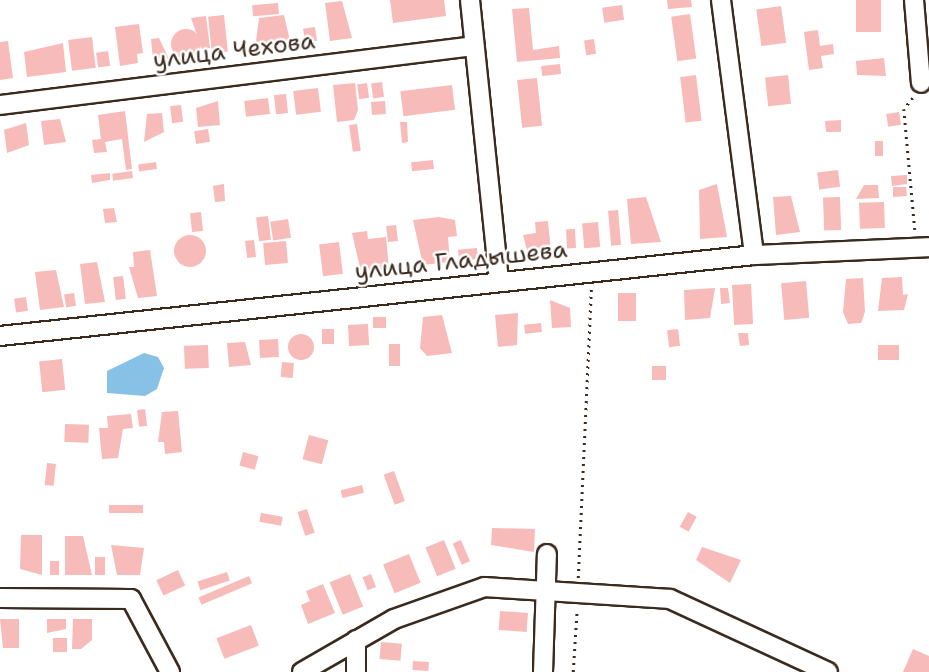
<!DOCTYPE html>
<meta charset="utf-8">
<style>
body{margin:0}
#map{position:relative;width:929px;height:672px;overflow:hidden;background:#fff;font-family:"Shantell Sans",sans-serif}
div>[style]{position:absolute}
.water>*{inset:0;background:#87c1e6}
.building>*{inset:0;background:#f7bbb9;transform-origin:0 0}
.round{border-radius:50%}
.path>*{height:2.5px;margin-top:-1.25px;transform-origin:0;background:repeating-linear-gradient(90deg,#3b2a1e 0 2px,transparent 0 7px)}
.roads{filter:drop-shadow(2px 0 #3b2a1e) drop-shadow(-2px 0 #3b2a1e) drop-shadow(0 2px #3b2a1e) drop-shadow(0 -2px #3b2a1e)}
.minor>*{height:18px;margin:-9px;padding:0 9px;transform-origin:9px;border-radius:9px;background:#fff}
span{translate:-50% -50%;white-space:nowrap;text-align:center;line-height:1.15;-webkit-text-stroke:5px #fff;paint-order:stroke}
.street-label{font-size:24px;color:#3b2a1e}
</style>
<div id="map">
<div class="water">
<div style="clip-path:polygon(144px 353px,158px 357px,164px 368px,157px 389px,145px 396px,107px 393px,107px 371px)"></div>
</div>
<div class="building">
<div style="clip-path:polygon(390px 0,444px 0,446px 16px,393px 23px)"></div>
<div style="clip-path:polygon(667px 0,691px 0,692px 7px,668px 9px)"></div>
<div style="left:856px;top:0;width:25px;height:32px"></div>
<div style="clip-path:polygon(342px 1px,352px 38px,330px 41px,325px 3px)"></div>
<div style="left:278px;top:3px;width:11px;height:26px;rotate:85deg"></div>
<div style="left:622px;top:5px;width:15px;height:20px;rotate:82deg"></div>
<div style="left:781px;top:6px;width:37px;height:25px;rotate:82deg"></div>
<div style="clip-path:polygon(529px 8px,533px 50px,559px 46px,560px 58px,517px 62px,512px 9px)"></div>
<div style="left:690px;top:14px;width:45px;height:19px;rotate:82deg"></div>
<div style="left:224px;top:15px;width:37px;height:16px;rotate:84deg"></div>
<div style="clip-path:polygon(284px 15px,291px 45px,255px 49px,259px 18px)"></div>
<div style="clip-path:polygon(206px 16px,210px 48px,202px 49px,191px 18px)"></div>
<div style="clip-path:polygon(139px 24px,143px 53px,137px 54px,138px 63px,120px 66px,115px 27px)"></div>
<div style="left:315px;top:27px;width:14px;height:12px;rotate:82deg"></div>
<div class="round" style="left:171px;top:29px;width:30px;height:30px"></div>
<div style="clip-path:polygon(818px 30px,820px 46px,833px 44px,834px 54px,821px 56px,823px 68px,809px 70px,804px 32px)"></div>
<div style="left:92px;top:37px;width:31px;height:24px;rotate:83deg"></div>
<div style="clip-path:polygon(159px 38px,169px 59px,153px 60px,151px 39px)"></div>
<div style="left:594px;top:39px;width:15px;height:10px;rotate:82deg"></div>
<div style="clip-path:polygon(8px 41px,13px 78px,0 80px,0 42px)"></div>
<div style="clip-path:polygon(63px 43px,66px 72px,27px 77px,24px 52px)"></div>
<div style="left:108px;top:51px;width:15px;height:12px;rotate:82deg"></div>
<div style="clip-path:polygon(884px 58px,886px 76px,857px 75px,856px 61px)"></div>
<div style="left:560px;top:64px;width:10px;height:19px;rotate:84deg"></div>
<div style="left:696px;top:75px;width:46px;height:16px;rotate:83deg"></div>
<div style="left:788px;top:75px;width:29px;height:23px;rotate:84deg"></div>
<div style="left:537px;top:78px;width:48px;height:20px;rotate:84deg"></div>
<div style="left:382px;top:82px;width:15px;height:11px;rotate:82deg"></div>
<div style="clip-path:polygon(355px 83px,358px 110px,354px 120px,337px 122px,333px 85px)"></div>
<div style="left:367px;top:83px;width:15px;height:10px;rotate:82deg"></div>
<div style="left:452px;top:85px;width:25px;height:52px;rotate:83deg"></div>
<div style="left:318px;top:88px;width:24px;height:25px;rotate:83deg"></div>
<div style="left:286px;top:94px;width:19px;height:12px;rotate:84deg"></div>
<div style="left:268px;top:98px;width:16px;height:24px;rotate:83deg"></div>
<div style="clip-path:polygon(218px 101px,220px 125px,198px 127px,196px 108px)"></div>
<div style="left:385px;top:101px;width:13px;height:14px;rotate:86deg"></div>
<div style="left:181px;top:105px;width:17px;height:11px;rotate:83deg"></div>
<div style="clip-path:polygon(125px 111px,132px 169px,126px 170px,122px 139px,105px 142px,107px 152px,94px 153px,92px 140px,101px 139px,98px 115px)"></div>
<div style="left:899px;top:112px;width:13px;height:13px;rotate:81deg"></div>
<div style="clip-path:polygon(162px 113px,164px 132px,144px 142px,147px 114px)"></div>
<div style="clip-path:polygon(60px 119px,66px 142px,44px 145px,41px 121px)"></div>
<div style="clip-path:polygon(841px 120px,841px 132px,826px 132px,825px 121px)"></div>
<div style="clip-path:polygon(400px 122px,407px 122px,408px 142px,402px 143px)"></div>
<div style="clip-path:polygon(26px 123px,29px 145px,7px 153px,4px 130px)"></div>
<div style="left:357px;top:124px;width:27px;height:8px;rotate:82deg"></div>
<div style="left:208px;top:129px;width:13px;height:14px;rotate:81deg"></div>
<div style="left:875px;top:141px;width:8px;height:15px"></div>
<div style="left:433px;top:160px;width:9px;height:22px;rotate:84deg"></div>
<div style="left:156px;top:162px;width:7px;height:18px;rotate:82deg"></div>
<div style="left:838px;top:170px;width:17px;height:21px;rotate:83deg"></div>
<div style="left:132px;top:171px;width:7px;height:20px;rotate:82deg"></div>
<div style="clip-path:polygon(110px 173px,110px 180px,92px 183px,91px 175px)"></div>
<div style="clip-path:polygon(907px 175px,907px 184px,892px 186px,891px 176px)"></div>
<div style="clip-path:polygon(224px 184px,225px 201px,215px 202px,213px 186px)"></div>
<div style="clip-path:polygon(717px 184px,727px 237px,700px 239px,699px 190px)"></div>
<div style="clip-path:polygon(864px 185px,878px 185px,879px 198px,856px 199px)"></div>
<div style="clip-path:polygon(893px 187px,906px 187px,907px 196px,893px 197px)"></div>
<div style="clip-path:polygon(791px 196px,800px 232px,776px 235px,773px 197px)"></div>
<div style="clip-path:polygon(646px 197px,661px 242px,631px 244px,627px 199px)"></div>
<div style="left:840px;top:197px;width:33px;height:17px;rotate:88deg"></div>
<div style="left:884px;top:202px;width:26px;height:25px;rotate:88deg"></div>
<div style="clip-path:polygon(114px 208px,117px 222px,105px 223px,103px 209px)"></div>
<div style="left:618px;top:210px;width:35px;height:10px;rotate:85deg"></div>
<div style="left:201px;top:212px;width:19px;height:11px;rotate:84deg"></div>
<div style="left:268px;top:216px;width:24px;height:12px;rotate:83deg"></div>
<div style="clip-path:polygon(439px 217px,455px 220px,457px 236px,448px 237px,450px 262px,423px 265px,413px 220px)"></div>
<div style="left:288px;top:219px;width:19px;height:18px;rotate:81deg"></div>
<div style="clip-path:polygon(548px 221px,551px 251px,528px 254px,523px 235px,536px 233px,535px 222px)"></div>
<div style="left:598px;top:222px;width:25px;height:16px;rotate:85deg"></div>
<div style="left:396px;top:225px;width:16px;height:10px;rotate:83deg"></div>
<div style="left:575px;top:229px;width:19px;height:9px;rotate:87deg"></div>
<div style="clip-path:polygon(367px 231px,368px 239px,386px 237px,389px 269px,361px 272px,352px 233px)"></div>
<div class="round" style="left:174px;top:235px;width:32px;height:32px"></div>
<div style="left:254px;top:240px;width:17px;height:9px;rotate:83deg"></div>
<div style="left:286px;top:241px;width:22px;height:23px;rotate:85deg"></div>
<div style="left:339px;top:242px;width:32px;height:20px;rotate:83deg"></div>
<div style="left:477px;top:248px;width:11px;height:19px;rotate:85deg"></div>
<div style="clip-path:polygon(150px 250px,157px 296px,138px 298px,129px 267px,134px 267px,133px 252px)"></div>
<div style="clip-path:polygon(97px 262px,105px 302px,85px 304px,80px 264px)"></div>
<div style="clip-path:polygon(56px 270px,64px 307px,40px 310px,35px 272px)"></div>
<div style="left:123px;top:276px;width:23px;height:10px;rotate:83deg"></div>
<div style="clip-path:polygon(902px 277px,903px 295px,908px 294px,904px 310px,878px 311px,882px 278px)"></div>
<div style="clip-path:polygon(863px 278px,865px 312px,861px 323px,848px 324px,843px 312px,846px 279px)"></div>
<div style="left:806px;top:281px;width:37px;height:25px;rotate:85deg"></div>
<div style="left:751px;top:284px;width:40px;height:19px;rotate:87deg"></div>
<div style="clip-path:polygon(715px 288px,710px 318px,685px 320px,684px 290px)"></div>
<div style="clip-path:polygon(720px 288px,728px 288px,730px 303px,721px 304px)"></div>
<div style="left:74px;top:293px;width:13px;height:10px;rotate:81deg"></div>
<div style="left:636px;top:293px;width:28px;height:18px;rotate:90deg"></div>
<div style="left:26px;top:297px;width:14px;height:12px;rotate:82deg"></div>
<div style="clip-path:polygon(550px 300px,570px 308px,571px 327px,552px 328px)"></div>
<div style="clip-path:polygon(518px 313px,517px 345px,498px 347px,495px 315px)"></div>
<div style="clip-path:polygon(442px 315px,452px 353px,427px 356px,420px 348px,423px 317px)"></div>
<div style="left:386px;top:317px;width:11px;height:13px;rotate:90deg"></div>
<div style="left:541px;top:323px;width:9px;height:17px;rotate:84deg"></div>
<div style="left:368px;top:324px;width:21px;height:20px;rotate:87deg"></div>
<div style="left:334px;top:329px;width:15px;height:12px;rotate:90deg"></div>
<div style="left:678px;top:329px;width:17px;height:11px;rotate:83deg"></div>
<div style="clip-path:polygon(738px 333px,748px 333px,749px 345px,740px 346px)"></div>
<div class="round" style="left:288px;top:334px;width:26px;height:26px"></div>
<div style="left:278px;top:339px;width:18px;height:19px;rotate:87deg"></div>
<div style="clip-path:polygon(245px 342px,251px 365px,229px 367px,227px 343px)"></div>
<div style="left:389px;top:344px;width:11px;height:22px"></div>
<div style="left:208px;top:345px;width:23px;height:24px;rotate:88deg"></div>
<div style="left:878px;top:345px;width:21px;height:15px"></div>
<div style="left:62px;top:359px;width:31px;height:23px;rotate:84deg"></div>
<div style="left:282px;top:362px;width:12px;height:15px;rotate:5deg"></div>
<div style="left:652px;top:366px;width:14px;height:14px"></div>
<div style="left:145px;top:409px;width:17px;height:8px;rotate:83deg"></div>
<div style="clip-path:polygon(178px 411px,182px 452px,165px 454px,164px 442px,158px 442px,162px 412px)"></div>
<div style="clip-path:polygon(131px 414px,133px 428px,123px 429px,118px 458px,102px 459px,99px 428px,108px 428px,107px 416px)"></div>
<div style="left:65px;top:424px;width:24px;height:18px;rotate:2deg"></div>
<div style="left:309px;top:435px;width:20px;height:25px;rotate:15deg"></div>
<div style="left:243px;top:452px;width:16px;height:14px;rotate:15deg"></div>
<div style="left:47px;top:463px;width:9px;height:22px;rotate:6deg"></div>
<div style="left:394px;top:471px;width:32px;height:11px;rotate:70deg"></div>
<div style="left:362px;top:485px;width:8px;height:22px;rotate:76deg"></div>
<div style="left:109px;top:505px;width:34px;height:8px"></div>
<div style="left:307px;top:509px;width:25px;height:10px;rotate:72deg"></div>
<div style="left:688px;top:512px;width:10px;height:17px;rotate:29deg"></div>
<div style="left:261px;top:513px;width:22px;height:9px;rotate:10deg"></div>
<div style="clip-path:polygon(492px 528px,535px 529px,534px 552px,491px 545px)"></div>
<div style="clip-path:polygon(21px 535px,42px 535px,42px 575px,20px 569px)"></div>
<div style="clip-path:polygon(65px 536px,83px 536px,92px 575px,65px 575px)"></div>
<div style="left:444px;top:540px;width:31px;height:20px;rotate:68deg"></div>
<div style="left:461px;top:540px;width:23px;height:9px;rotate:67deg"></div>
<div style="clip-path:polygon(111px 545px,144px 548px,140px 575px,117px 575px)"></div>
<div style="clip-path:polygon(702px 547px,741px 560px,730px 583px,696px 560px)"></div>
<div style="left:409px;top:554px;width:31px;height:28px;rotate:68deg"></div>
<div style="left:95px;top:557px;width:10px;height:18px"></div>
<div style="left:50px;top:561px;width:9px;height:14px"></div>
<div style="left:178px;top:570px;width:17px;height:24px;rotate:65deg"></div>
<div style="left:227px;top:572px;width:9px;height:31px;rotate:72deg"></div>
<div style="left:350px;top:574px;width:35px;height:22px;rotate:68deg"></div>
<div style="left:371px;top:574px;width:14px;height:9px;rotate:69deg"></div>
<div style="left:249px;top:576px;width:8px;height:55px;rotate:67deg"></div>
<div style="clip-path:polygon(323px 584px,335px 613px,308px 624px,301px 605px,310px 601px,306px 591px)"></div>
<div style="left:500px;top:611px;width:28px;height:19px;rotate:4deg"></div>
<div style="clip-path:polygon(0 619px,19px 619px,19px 648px,3px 648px)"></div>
<div style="clip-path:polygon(47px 619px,66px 619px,66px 629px,47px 633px)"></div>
<div style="clip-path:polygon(73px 619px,92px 619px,92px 640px,81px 649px,72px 649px)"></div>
<div style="left:251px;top:625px;width:22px;height:37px;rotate:69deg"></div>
<div style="left:53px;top:638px;width:14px;height:14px"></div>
<div style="left:381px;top:642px;width:21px;height:17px;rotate:5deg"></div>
<div style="clip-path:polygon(913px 649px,929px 656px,929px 672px,903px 672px)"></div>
<div style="left:413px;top:661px;width:16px;height:9px;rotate:4deg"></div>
</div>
<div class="path">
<div style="left:913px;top:98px;width:14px;rotate:129deg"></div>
<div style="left:904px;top:109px;width:121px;rotate:84.8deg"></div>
<div style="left:578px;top:578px;width:291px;rotate:-87.4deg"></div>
<div style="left:573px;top:672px;width:63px;rotate:-86.4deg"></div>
</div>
<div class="roads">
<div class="minor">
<div style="left:470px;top:0;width:283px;rotate:84.1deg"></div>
<div style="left:721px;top:0;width:257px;rotate:82.6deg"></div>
<div style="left:914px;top:0;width:83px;rotate:85.2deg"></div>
<div style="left:0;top:105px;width:478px;rotate:-7.1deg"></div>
<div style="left:0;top:336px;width:758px;rotate:-6.13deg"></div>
<div style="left:754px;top:255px;width:175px;rotate:-2.6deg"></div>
<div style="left:0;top:598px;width:131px;rotate:0.4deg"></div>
<div style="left:131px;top:599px;width:83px;rotate:61.9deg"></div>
<div style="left:302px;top:672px;width:106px;rotate:-29.9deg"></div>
<div style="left:394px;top:619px;width:96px;rotate:-19.4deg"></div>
<div style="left:485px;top:587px;width:185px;rotate:3.7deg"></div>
<div style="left:670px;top:599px;width:174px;rotate:24.8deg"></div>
<div style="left:356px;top:672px;width:32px;rotate:-90deg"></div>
<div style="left:543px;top:672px;width:118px;rotate:-88.1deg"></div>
</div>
</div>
<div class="street-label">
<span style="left:234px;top:51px;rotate:-7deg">улица Чехова</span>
<span style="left:461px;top:261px;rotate:-6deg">улица Гладышева</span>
</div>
</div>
